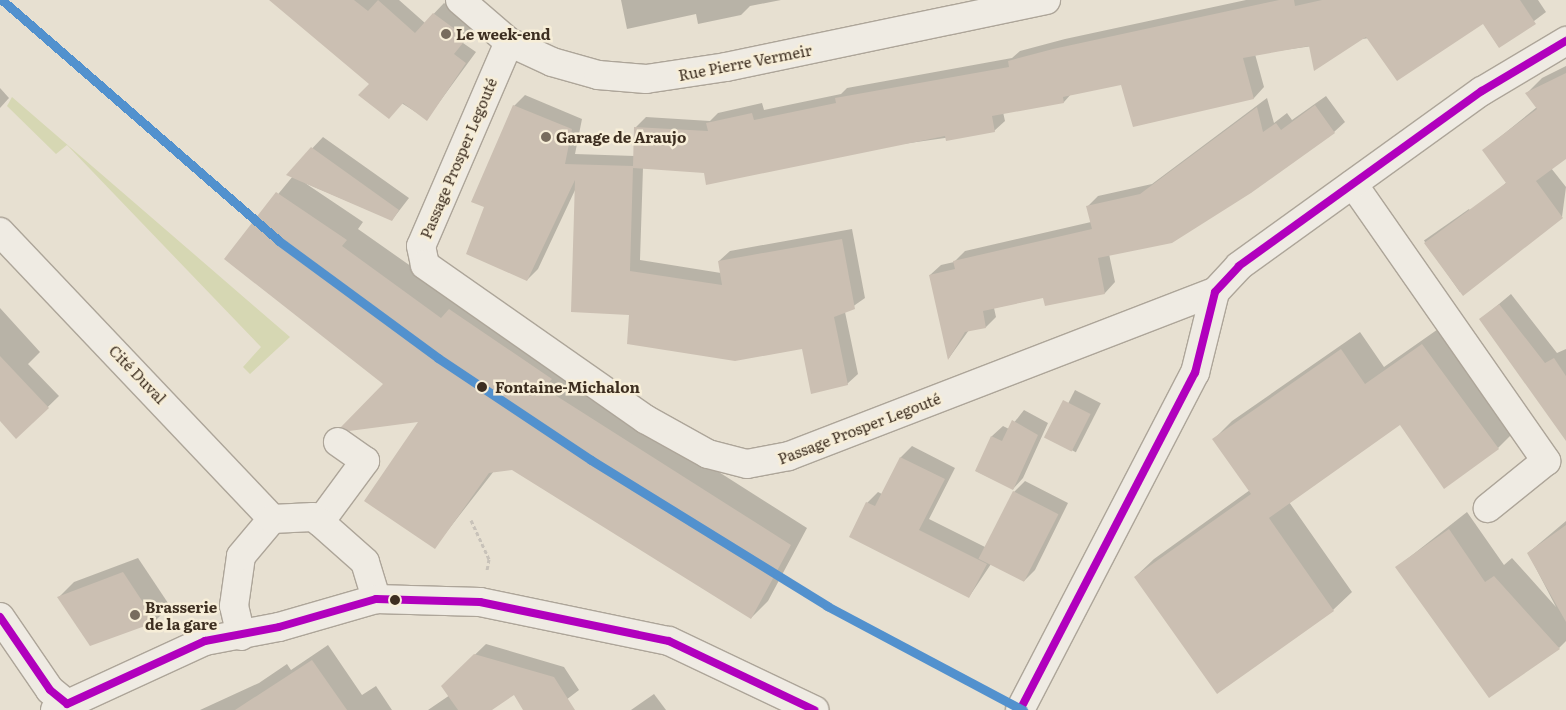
<!DOCTYPE html>
<meta charset="utf-8">
<style>
body{margin:0}
#map{position:relative;width:1566px;height:710px;overflow:hidden;background:#e7e0d1;font-family:Literata,serif}
div>[style]{position:absolute}
.green>*{inset:0;background:#d6d7b3}
.shadow>*{inset:0;background:#0003;transform-origin:0 0}
.building>*{inset:0;background:#cbbfb2;transform-origin:0 0}
.path>*{height:3px;margin-top:-1.5px;transform-origin:0;background:repeating-linear-gradient(90deg,#c8c2b9 0 4px,transparent 0 6.5px)}
.roads{filter:drop-shadow(1px 0 #ada599) drop-shadow(-1px 0 #ada599) drop-shadow(0 1px #ada599) drop-shadow(0 -1px #ada599)}
.minor>*{height:28px;margin:-14px;padding:0 14px;transform-origin:14px;border-radius:14px;background:#efebe3}
.bus-1>*{height:8px;margin:-4px;padding:0 4px;transform-origin:4px;border-radius:4px;background:#b100bd}
.rail-1>*{height:9px;margin:-4.5px;padding:0 4.5px;transform-origin:4.5px;border-radius:4.5px;background:#5291ce}
.dots>*{width:14px;height:14px;translate:-50% -50%;box-sizing:border-box;border:2px solid #f7eed8;border-radius:50%}
span{translate:-50% -50%;white-space:nowrap;text-align:center;line-height:1.15;-webkit-text-stroke:5px #f7eed8;paint-order:stroke}
.poi-label{font-size:15px;color:#3d2e20;font-weight:700}
.left{translate:0 -50%;text-align:left}
.street-label{font-size:15px;color:#3d2e20}
.stop-label{font-size:15px;color:#3d2e20;font-weight:700}
</style>
<div id="map">
<div class="green">
<div style="clip-path:polygon(12px 97px,290px 337px,250px 374px,243px 367px,261px 347px,67px 145px,56px 154px,7px 106px)"></div>
</div>
<div class="shadow">
<div style="clip-path:polygon(273px 0,399px 0,425px 23px,444px 3px,476px 27px,463px 43px,476px 52px,427px 119px,371px 84px)"></div>
<div style="clip-path:polygon(621px 0,781px 0,750px 6px,741px 15px,698px 24px,696px 14px,627px 29px)"></div>
<div style="clip-path:polygon(1246px 0,1538px 0,1546px 12px,1499px 47px,1483px 22px,1255px 54px,1264px 87px,1254px 98px,1134px 126px,1122px 84px,1072px 93px,1064px 102px,1003px 112px,1005px 121px,994px 131px,705px 172px,643px 168px,640px 260px,721px 273px,719px 261px,730px 251px,852px 229px,865px 298px,845px 312px,858px 374px,847px 384px,803px 348px,630px 314px,576px 188px,538px 269px,527px 280px,485px 206px,514px 106px,525px 95px,582px 119px,575px 154px,635px 156px,635px 128px,646px 117px,710px 121px,718px 113px,762px 103px,764px 110px,841px 94px,847px 88px,1012px 58px,1020px 51px,1065px 39px)"></div>
<div style="clip-path:polygon(1566px 66px,1566px 157px,1551px 168px,1566px 187px,1562px 217px,1499px 189px,1507px 182px,1484px 150px,1537px 107px,1527px 93px,1542px 78px)"></div>
<div style="clip-path:polygon(0 88px,9px 98px,0 108px)"></div>
<div style="clip-path:polygon(1326px 96px,1345px 122px,1334px 132px,1109px 254px,1115px 282px,1105px 293px,1044px 297px,994px 308px,996px 317px,986px 327px,969px 330px,949px 358px,930px 275px,941px 265px,954px 262px,965px 251px,1091px 222px,1088px 206px,1098px 196px,1152px 184px,1267px 98px,1274px 123px,1287px 113px,1292px 120px)"></div>
<div style="clip-path:polygon(323px 137px,409px 198px,392px 220px,305px 183px,363px 222px,358px 229px,560px 371px,807px 528px,768px 601px,751px 618px,512px 468px,494px 471px,434px 548px,421px 420px,385px 384px,225px 259px,293px 176px,288px 174px)"></div>
<div style="left:1469px;top:209px;width:63px;height:55px;rotate:55deg"></div>
<div style="clip-path:polygon(1511px 294px,1557px 353px,1566px 349px,1566px 405px,1481px 319px)"></div>
<div style="clip-path:polygon(0 308px,40px 352px,28px 364px,59px 396px,17px 437px,0 420px)"></div>
<div style="clip-path:polygon(1441px 327px,1516px 430px,1498px 448px,1400px 423px,1289px 502px,1352px 592px,1333px 610px,1135px 577px,1154px 559px,1250px 490px,1214px 439px,1232px 421px,1360px 332px,1384px 367px)"></div>
<div style="left:1075px;top:390px;width:29px;height:55px;rotate:27deg"></div>
<div style="clip-path:polygon(1024px 410px,1048px 423px,1023px 478px,1013px 489px,976px 471px,992px 436px,1003px 426px,1009px 429px)"></div>
<div style="clip-path:polygon(912px 446px,955px 468px,929px 519px,985px 547px,1014px 492px,1025px 481px,1068px 503px,1035px 570px,1024px 581px,991px 564px,969px 597px,867px 503px,878px 492px,882px 494px,901px 457px)"></div>
<div style="clip-path:polygon(1467px 512px,1504px 565px,1512px 558px,1556px 607px,1528px 553px,1566px 521px,1566px 641px,1559px 648px,1397px 567px)"></div>
<div style="clip-path:polygon(138px 558px,170px 606px,155px 621px,59px 597px,74px 582px)"></div>
<div style="clip-path:polygon(486px 644px,564px 667px,579px 690px,553px 710px,525px 710px,514px 694px,490px 710px,428px 710px,450px 695px,454px 675px)"></div>
<div style="clip-path:polygon(328px 645px,362px 695px,376px 686px,392px 710px,200px 710px,259px 683px,287px 664px,291px 670px)"></div>
<div style="clip-path:polygon(654px 694px,666px 710px,631px 710px)"></div>
</div>
<div class="building">
<div style="clip-path:polygon(269px 0,354px 0,368px 11px,378px 0,415px 33px,433px 13px,467px 38px,454px 54px,466px 63px,427px 121px,403px 103px,389px 119px,358px 95px,369px 84px)"></div>
<div style="clip-path:polygon(1279px 0,1294px 0,1295px 6px,1322px 0,1520px 0,1536px 24px,1499px 48px,1483px 24px,1397px 81px,1366px 37px,1314px 71px,1309px 46px,1243px 58px,1254px 99px,1133px 127px,1121px 85px,1063px 97px,1064px 103px,992px 116px,995px 132px,946px 141px,945px 136px,706px 185px,704px 173px,633px 168px,630px 271px,722px 285px,718px 261px,842px 239px,855px 309px,834px 317px,848px 385px,811px 394px,802px 349px,735px 361px,627px 344px,629px 315px,571px 312px,575px 180px,527px 281px,466px 254px,484px 207px,471px 202px,513px 105px,572px 129px,565px 164px,633px 166px,634px 127px,708px 131px,706px 123px,752px 113px,754px 120px,836px 103px,835px 98px,1009px 67px,1008px 61px,1053px 49px)"></div>
<div style="clip-path:polygon(1566px 73px,1566px 159px,1536px 181px,1563px 218px,1463px 296px,1424px 243px,1506px 183px,1482px 150px,1537px 109px,1525px 93px)"></div>
<div style="clip-path:polygon(1315px 105px,1335px 133px,1251px 193px,1172px 243px,1098px 258px,1105px 294px,1045px 306px,1043px 298px,983px 311px,986px 328px,965px 332px,948px 360px,929px 275px,955px 269px,953px 261px,1092px 229px,1086px 206px,1140px 194px,1257px 107px,1263px 132px,1276px 123px,1281px 130px)"></div>
<div style="clip-path:polygon(311px 147px,399px 210px,392px 221px,286px 175px)"></div>
<div style="clip-path:polygon(276px 192px,347px 240px,342px 246px,441px 318px,449px 309px,552px 379px,544px 388px,791px 545px,751px 619px,512px 470px,489px 473px,435px 549px,364px 501px,418px 422px,349px 431px,341px 427px,383px 384px,224px 259px)"></div>
<div style="clip-path:polygon(1499px 304px,1545px 363px,1554px 358px,1566px 376px,1566px 441px,1479px 319px)"></div>
<div style="clip-path:polygon(1422px 344px,1499px 449px,1444px 489px,1400px 425px,1269px 518px,1334px 611px,1217px 694px,1134px 577px,1251px 494px,1212px 439px,1341px 349px,1365px 384px)"></div>
<div style="clip-path:polygon(0 356px,49px 408px,16px 439px,0 421px)"></div>
<div style="left:1063px;top:400px;width:31px;height:42px;rotate:27deg"></div>
<div style="clip-path:polygon(1012px 420px,1038px 435px,1013px 490px,975px 471px,991px 436px,1002px 441px)"></div>
<div style="clip-path:polygon(900px 457px,945px 479px,919px 530px,987px 564px,969px 598px,849px 537px,866px 502px,875px 506px)"></div>
<div style="left:1013px;top:491px;width:51px;height:76px;rotate:27deg"></div>
<div style="clip-path:polygon(1566px 525px,1566px 622px,1527px 553px)"></div>
<div style="clip-path:polygon(1449px 529px,1485px 582px,1494px 576px,1560px 649px,1489px 698px,1395px 567px)"></div>
<div style="clip-path:polygon(123px 572px,156px 622px,90px 646px,57px 597px)"></div>
<div style="clip-path:polygon(474px 654px,554px 677px,575px 710px,523px 710px,514px 695px,492px 710px,458px 710px,441px 686px)"></div>
<div style="clip-path:polygon(312px 660px,347px 710px,235px 710px)"></div>
</div>
<div class="path">
<div style="left:471px;top:520px;width:43px;rotate:65.2deg"></div>
<div style="left:489px;top:559px;width:11px;rotate:100deg"></div>
</div>
<div class="roads">
<div class="minor">
<div style="left:460px;top:0;width:65px;rotate:40.6deg"></div>
<div style="left:509px;top:42px;width:47px;rotate:24.9deg"></div>
<div style="left:552px;top:62px;width:48px;rotate:15.8deg"></div>
<div style="left:598px;top:75px;width:48px;rotate:4.8deg"></div>
<div style="left:646px;top:79px;width:81px;rotate:-8.5deg"></div>
<div style="left:726px;top:67px;width:327px;rotate:-11.8deg"></div>
<div style="left:509px;top:42px;width:222px;rotate:113.3deg"></div>
<div style="left:421px;top:246px;width:19px;rotate:78deg"></div>
<div style="left:425px;top:265px;width:269px;rotate:35deg"></div>
<div style="left:645px;top:419px;width:72px;rotate:29.1deg"></div>
<div style="left:708px;top:454px;width:40px;rotate:14.4deg"></div>
<div style="left:747px;top:464px;width:43px;rotate:-10.8deg"></div>
<div style="left:789px;top:456px;width:456px;rotate:-21.1deg"></div>
<div style="left:1353px;top:184px;width:338px;rotate:55.1deg"></div>
<div style="left:1546px;top:461px;width:75px;rotate:141deg"></div>
<div style="left:0;top:232px;width:395px;rotate:46.5deg"></div>
<div style="left:320px;top:522px;width:76px;rotate:-53.6deg"></div>
<div style="left:365px;top:461px;width:33px;rotate:-145deg"></div>
<div style="left:0;top:617px;width:88px;rotate:55.6deg"></div>
<div style="left:50px;top:690px;width:22px;rotate:39deg"></div>
<div style="left:241px;top:636px;width:31px;rotate:-103deg"></div>
<div style="left:234px;top:606px;width:50px;rotate:-82deg"></div>
<div style="left:241px;top:556px;width:48px;rotate:-50deg"></div>
<div style="left:272px;top:519px;width:41px;rotate:-2.8deg"></div>
<div style="left:313px;top:517px;width:9px;rotate:36deg"></div>
<div style="left:320px;top:522px;width:60px;rotate:41.6deg"></div>
<div style="left:365px;top:562px;width:39px;rotate:73deg"></div>
<div style="left:55px;top:710px;width:165px;rotate:-24.7deg"></div>
<div style="left:205px;top:641px;width:75px;rotate:-10.7deg"></div>
<div style="left:279px;top:627px;width:101px;rotate:-16.1deg"></div>
<div style="left:376px;top:599px;width:104px;rotate:1.7deg"></div>
<div style="left:480px;top:602px;width:193px;rotate:11.7deg"></div>
<div style="left:669px;top:641px;width:161px;rotate:25.4deg"></div>
<div style="left:1020px;top:710px;width:380px;rotate:-62.6deg"></div>
<div style="left:1195px;top:373px;width:83px;rotate:-76.1deg"></div>
<div style="left:1215px;top:292px;width:35px;rotate:-47deg"></div>
<div style="left:1239px;top:266px;width:299px;rotate:-35.8deg"></div>
<div style="left:1482px;top:91px;width:98px;rotate:-30.8deg"></div>
</div>
</div>
<div class="bus-1">
<div style="left:0;top:617px;width:88px;rotate:55.6deg"></div>
<div style="left:50px;top:690px;width:22px;rotate:39deg"></div>
<div style="left:67px;top:704px;width:152px;rotate:-24.5deg"></div>
<div style="left:205px;top:641px;width:75px;rotate:-10.7deg"></div>
<div style="left:279px;top:627px;width:101px;rotate:-16.1deg"></div>
<div style="left:376px;top:599px;width:104px;rotate:1.7deg"></div>
<div style="left:480px;top:602px;width:193px;rotate:11.7deg"></div>
<div style="left:669px;top:641px;width:161px;rotate:25.4deg"></div>
<div style="left:1020px;top:710px;width:380px;rotate:-62.6deg"></div>
<div style="left:1195px;top:373px;width:83px;rotate:-76.1deg"></div>
<div style="left:1215px;top:292px;width:35px;rotate:-47deg"></div>
<div style="left:1239px;top:266px;width:299px;rotate:-35.8deg"></div>
<div style="left:1482px;top:91px;width:98px;rotate:-30.8deg"></div>
</div>
<div class="rail-1">
<div style="left:2px;top:0;width:367px;rotate:41deg"></div>
<div style="left:279px;top:241px;width:197px;rotate:36.3deg"></div>
<div style="left:438px;top:358px;width:184px;rotate:33.7deg"></div>
<div style="left:591px;top:460px;width:278px;rotate:31.7deg"></div>
<div style="left:827px;top:606px;width:222px;rotate:28deg"></div>
</div>
<div class="dots">
<div style="left:446px;top:34px;background:#786c5e"></div>
<div style="left:546px;top:137px;background:#786c5e"></div>
<div style="left:482px;top:387px;background:#3d2e20"></div>
<div style="left:395px;top:600px;background:#3d2e20"></div>
<div style="left:135px;top:615px;background:#786c5e"></div>
</div>
<div class="poi-label">
<span class="left" style="left:456px;top:34px">Le week-end</span>
<span class="left" style="left:556px;top:137px">Garage de Araujo</span>
<span class="left" style="left:145px;top:615px">Brasserie<br>de la gare</span>
</div>
<div class="street-label">
<span style="left:745px;top:62px;rotate:-11deg">Rue Pierre Vermeir</span>
<span style="left:458px;top:158px;rotate:-67deg">Passage Prosper Legouté</span>
<span style="left:138px;top:374px;rotate:46deg">Cité Duval</span>
<span style="left:859px;top:428px;rotate:-21deg">Passage Prosper Legouté</span>
</div>
<div class="stop-label">
<span class="left" style="left:495px;top:387px">Fontaine-Michalon</span>
</div>
</div>
